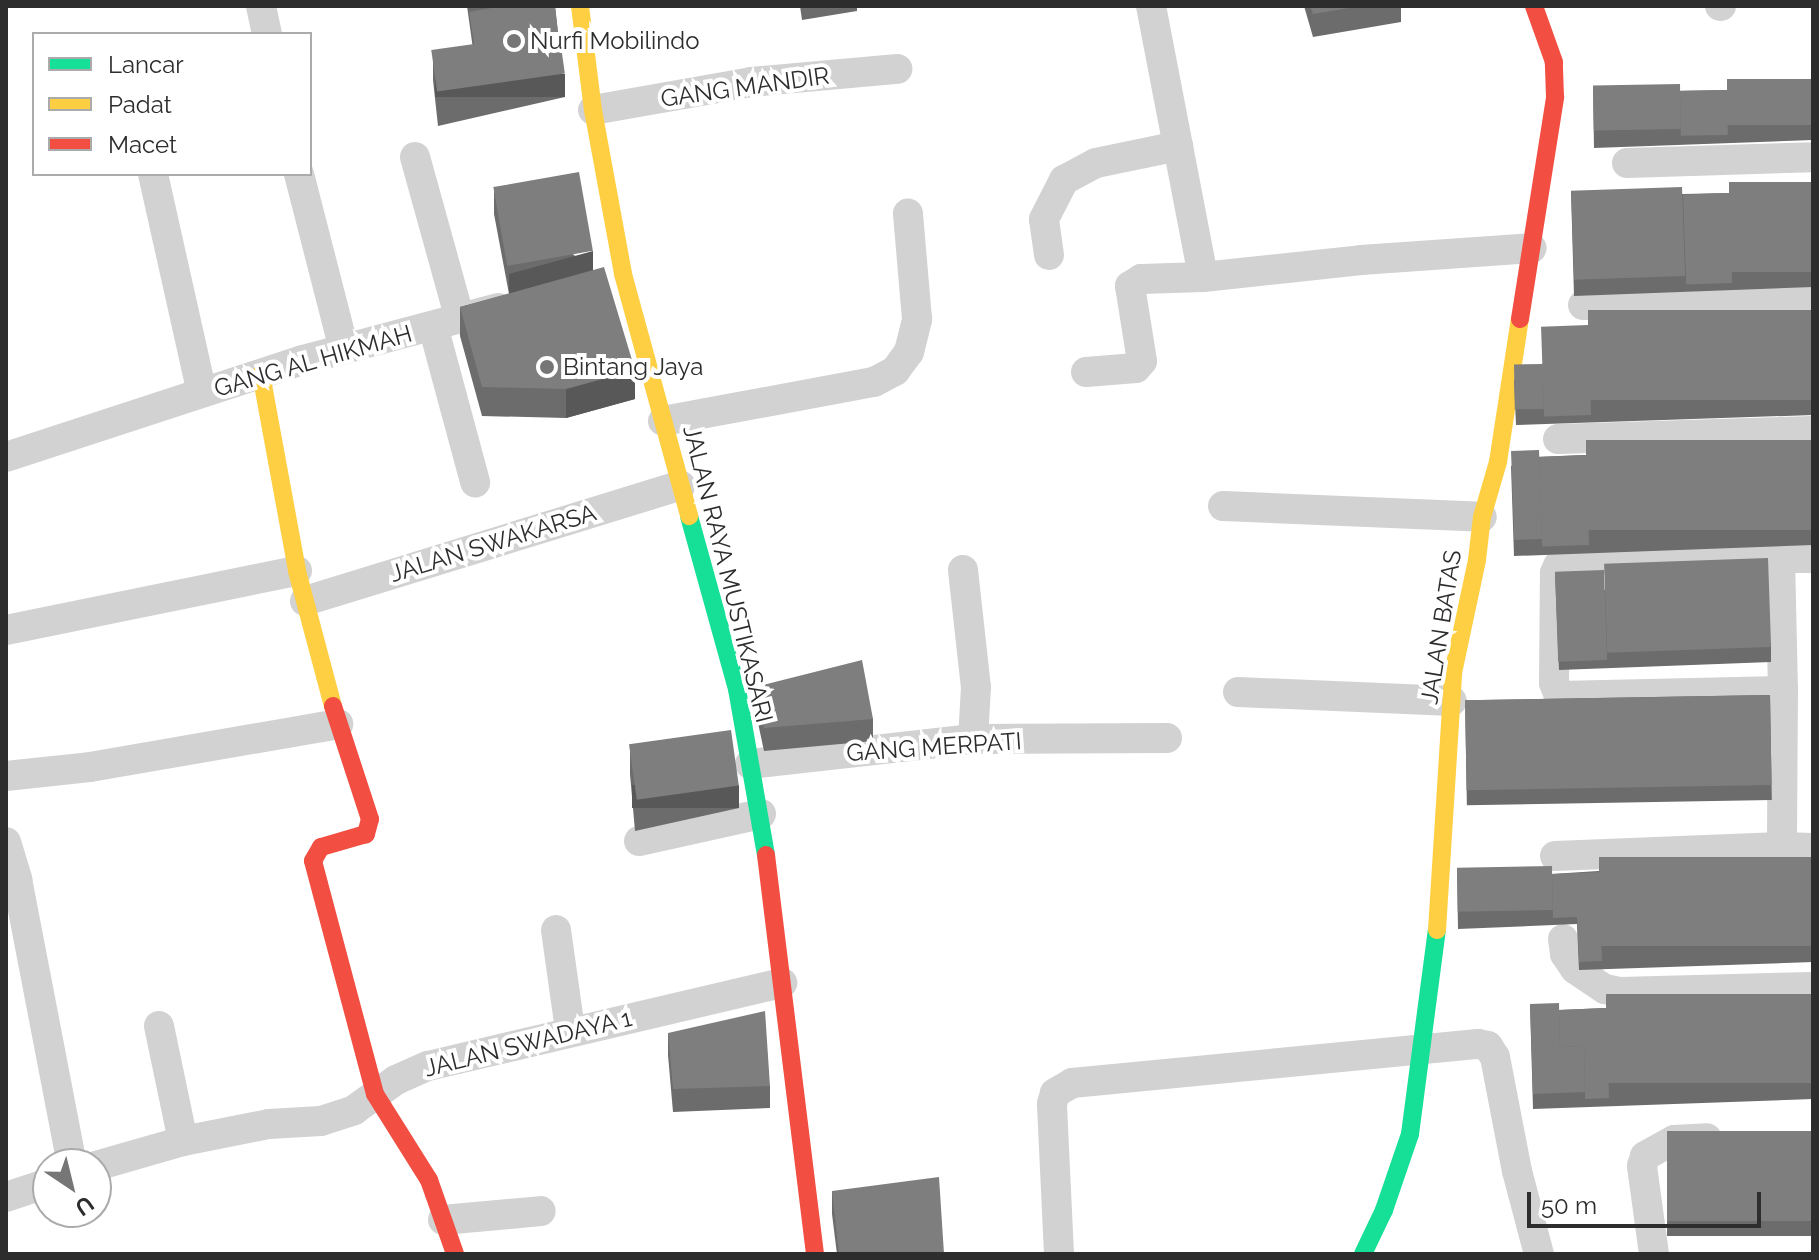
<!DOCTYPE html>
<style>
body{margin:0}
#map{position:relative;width:1819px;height:1260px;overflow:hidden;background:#fff;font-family:Raleway,sans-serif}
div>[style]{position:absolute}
.street>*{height:30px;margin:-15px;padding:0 15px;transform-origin:15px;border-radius:15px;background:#d2d2d2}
.fast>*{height:18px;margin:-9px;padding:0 9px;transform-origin:9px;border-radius:9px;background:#16e098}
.slow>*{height:18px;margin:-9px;padding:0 9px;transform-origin:9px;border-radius:9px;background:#ffcf43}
.jam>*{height:18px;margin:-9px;padding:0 9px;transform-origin:9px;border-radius:9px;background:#f24e42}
.wall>*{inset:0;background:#6c6c6c;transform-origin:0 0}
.shaded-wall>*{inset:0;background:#585858;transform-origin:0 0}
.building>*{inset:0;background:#7e7e7e;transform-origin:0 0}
.dots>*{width:22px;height:22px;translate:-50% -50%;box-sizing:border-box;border:4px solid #fff;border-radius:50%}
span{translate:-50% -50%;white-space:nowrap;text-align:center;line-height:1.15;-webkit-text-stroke:8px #fff;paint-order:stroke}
.poi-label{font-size:24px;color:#2d2d2d}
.left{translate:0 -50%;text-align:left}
.street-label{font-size:24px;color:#2d2d2d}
.frame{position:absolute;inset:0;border:8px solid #2d2d2d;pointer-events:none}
.legend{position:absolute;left:32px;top:32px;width:280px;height:144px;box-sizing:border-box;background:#fff;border:2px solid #ababab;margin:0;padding:10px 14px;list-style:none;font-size:24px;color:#2d2d2d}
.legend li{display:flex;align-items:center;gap:16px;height:40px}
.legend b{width:40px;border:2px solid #ababab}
.north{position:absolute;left:32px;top:1148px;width:80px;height:80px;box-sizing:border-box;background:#fff;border:2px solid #ababab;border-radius:50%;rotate:145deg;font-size:22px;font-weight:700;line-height:32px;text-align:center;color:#2d2d2d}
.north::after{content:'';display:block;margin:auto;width:28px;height:36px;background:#767676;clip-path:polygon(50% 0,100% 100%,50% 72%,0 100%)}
.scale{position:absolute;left:1527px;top:1192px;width:234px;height:36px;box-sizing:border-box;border:4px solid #2d2d2d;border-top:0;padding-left:10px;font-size:24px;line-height:28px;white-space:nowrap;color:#2d2d2d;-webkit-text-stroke:6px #fff;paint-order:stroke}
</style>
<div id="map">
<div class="street">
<div style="left:261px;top:6px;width:29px;rotate:78deg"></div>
<div style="left:1151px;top:6px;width:276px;rotate:79.1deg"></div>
<div style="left:1720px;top:6px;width:1px"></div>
<div style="left:593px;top:110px;width:160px;rotate:-10deg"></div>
<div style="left:751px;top:82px;width:147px;rotate:-5.1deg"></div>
<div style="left:415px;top:157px;width:168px;rotate:74.5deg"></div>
<div style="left:1627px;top:163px;width:186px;rotate:-1.8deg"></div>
<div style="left:153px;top:174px;width:224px;rotate:77.4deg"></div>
<div style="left:299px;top:174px;width:181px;rotate:75.6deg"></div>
<div style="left:1049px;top:255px;width:36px;rotate:-98deg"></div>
<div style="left:1044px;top:219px;width:44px;rotate:-62.9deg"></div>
<div style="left:1064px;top:180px;width:36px;rotate:-28deg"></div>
<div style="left:1096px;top:163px;width:84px;rotate:-11.7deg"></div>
<div style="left:1583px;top:305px;width:230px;rotate:-2deg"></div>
<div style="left:433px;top:326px;width:162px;rotate:74.9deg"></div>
<div style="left:1086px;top:372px;width:50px;rotate:-4.6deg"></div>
<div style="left:1136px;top:368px;width:9px;rotate:-49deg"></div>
<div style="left:1142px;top:361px;width:76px;rotate:-99.1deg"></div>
<div style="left:1130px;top:286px;width:13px;rotate:-32deg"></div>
<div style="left:1141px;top:279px;width:62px;rotate:-1.8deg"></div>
<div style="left:1203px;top:277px;width:159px;rotate:-6.1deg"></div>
<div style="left:1361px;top:260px;width:171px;rotate:-4deg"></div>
<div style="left:663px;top:421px;width:215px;rotate:-10.5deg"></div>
<div style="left:874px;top:382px;width:24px;rotate:-28deg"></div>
<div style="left:895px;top:371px;width:24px;rotate:-54deg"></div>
<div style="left:909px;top:352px;width:34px;rotate:-76deg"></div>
<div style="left:917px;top:319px;width:106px;rotate:-94.9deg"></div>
<div style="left:1558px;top:439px;width:255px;rotate:-1.8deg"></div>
<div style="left:6px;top:457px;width:312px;rotate:-18.1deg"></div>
<div style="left:303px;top:360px;width:202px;rotate:-14.9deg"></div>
<div style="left:1223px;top:506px;width:259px;rotate:2.4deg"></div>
<div style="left:1780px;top:558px;width:33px"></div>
<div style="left:963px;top:570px;width:118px;rotate:83.7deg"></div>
<div style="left:976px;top:687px;width:52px;rotate:93.3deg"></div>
<div style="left:305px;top:601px;width:393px;rotate:-17.1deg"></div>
<div style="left:6px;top:630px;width:297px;rotate:-11.5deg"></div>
<div style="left:1783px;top:691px;width:224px;rotate:178.7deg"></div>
<div style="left:1559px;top:696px;width:14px;rotate:-111deg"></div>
<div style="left:1554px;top:683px;width:110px;rotate:-89.5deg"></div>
<div style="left:1555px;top:573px;width:8px;rotate:-67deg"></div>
<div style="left:1558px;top:566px;width:17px;rotate:-21deg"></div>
<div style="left:1574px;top:560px;width:206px;rotate:-0.6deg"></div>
<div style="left:1780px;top:558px;width:133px;rotate:88.7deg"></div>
<div style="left:1783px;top:691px;width:156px;rotate:90.4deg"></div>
<div style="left:1782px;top:847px;width:31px;rotate:2deg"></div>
<div style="left:1238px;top:692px;width:214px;rotate:2.4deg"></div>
<div style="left:750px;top:764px;width:224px;rotate:-6.4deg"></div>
<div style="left:973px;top:739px;width:194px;rotate:-0.3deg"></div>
<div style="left:6px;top:776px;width:84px;rotate:-6.1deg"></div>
<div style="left:90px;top:767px;width:252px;rotate:-9.8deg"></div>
<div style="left:639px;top:841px;width:125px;rotate:-12.5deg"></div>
<div style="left:6px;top:842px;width:39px;rotate:73deg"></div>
<div style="left:17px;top:879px;width:290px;rotate:79.1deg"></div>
<div style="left:1555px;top:856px;width:227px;rotate:-2.3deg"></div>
<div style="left:556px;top:930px;width:101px;rotate:82deg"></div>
<div style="left:1563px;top:939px;width:15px;rotate:82deg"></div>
<div style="left:1565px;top:954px;width:18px;rotate:56deg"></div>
<div style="left:1575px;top:969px;width:36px;rotate:34deg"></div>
<div style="left:1605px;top:989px;width:15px;rotate:11deg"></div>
<div style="left:1620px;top:992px;width:193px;rotate:-1.5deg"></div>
<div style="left:159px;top:1026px;width:117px;rotate:78.2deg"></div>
<div style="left:96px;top:1166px;width:91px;rotate:-16deg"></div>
<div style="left:183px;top:1141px;width:88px;rotate:-11.2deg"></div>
<div style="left:269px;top:1124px;width:52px;rotate:-3.3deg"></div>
<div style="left:321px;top:1121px;width:35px;rotate:-18deg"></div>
<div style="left:354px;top:1110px;width:52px;rotate:-35.5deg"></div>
<div style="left:396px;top:1080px;width:35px;rotate:-24deg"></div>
<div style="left:428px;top:1066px;width:364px;rotate:-13.2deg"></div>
<div style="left:6px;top:1197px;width:44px;rotate:-18.4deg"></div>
<div style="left:443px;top:1220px;width:98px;rotate:-5.2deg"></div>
<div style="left:1059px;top:1254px;width:150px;rotate:-92.7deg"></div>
<div style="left:1052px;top:1104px;width:11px;rotate:-75deg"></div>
<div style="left:1055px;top:1093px;width:20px;rotate:-30deg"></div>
<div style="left:1072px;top:1083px;width:408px;rotate:-5.5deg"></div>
<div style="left:1478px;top:1044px;width:10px;rotate:11deg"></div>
<div style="left:1488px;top:1046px;width:13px;rotate:58deg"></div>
<div style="left:1495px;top:1057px;width:116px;rotate:79.1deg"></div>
<div style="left:1517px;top:1171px;width:86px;rotate:75.2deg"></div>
<div style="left:1654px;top:1254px;width:89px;rotate:-97.8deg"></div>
<div style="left:1642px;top:1166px;width:10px;rotate:-73deg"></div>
<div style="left:1645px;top:1156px;width:33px;rotate:-29deg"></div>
<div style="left:1674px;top:1140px;width:33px;rotate:-3deg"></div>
</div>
<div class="fast">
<div style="left:689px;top:516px;width:180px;rotate:74.5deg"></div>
<div style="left:737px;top:689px;width:169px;rotate:80.1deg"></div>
<div style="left:1363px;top:1254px;width:49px;rotate:-64.5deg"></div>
<div style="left:1384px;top:1210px;width:80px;rotate:-71.1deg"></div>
<div style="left:1410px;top:1134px;width:206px;rotate:-82.5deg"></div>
</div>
<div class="slow">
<div style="left:580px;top:6px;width:105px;rotate:82.9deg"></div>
<div style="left:593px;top:110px;width:167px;rotate:79.6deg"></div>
<div style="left:623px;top:274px;width:251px;rotate:74.7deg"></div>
<div style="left:261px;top:374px;width:200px;rotate:79.6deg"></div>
<div style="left:297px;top:571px;width:140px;rotate:75.1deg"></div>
<div style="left:1437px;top:930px;width:257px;rotate:-86.4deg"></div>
<div style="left:1453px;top:673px;width:116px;rotate:-78deg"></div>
<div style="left:1477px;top:560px;width:43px;rotate:-83.4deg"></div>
<div style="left:1482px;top:517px;width:57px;rotate:-73.8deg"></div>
<div style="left:1498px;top:462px;width:145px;rotate:-81.3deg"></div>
</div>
<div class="jam">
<div style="left:1520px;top:319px;width:225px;rotate:-81deg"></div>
<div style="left:1555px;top:97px;width:35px;rotate:-92deg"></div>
<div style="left:1554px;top:62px;width:59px;rotate:-109.7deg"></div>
<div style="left:333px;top:706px;width:119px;rotate:71.9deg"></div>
<div style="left:370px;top:819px;width:16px;rotate:105deg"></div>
<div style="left:366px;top:834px;width:47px;rotate:163.9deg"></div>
<div style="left:321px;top:847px;width:16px;rotate:120deg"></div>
<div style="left:313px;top:861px;width:241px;rotate:75.1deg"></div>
<div style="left:375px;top:1094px;width:102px;rotate:57.9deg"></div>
<div style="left:429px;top:1180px;width:78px;rotate:70.6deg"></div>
<div style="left:766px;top:855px;width:402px;rotate:83deg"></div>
</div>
<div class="wall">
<div style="clip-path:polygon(467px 6px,555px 6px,565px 97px,438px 126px,433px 80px,433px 58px,473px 49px)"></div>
<div style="clip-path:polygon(800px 6px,857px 6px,857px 11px,802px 20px)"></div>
<div style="clip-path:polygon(1304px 6px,1401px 6px,1401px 22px,1313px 37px)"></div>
<div style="clip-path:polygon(1813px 79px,1813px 140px,1594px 148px,1593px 87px,1680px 91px,1727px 90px)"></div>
<div style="clip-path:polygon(1813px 182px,1813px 287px,1574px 296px,1571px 191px,1683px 194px,1729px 193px)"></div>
<div style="clip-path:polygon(494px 192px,593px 270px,635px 399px,566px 418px,482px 416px,460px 336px,460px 307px,509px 294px,494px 214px)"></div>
<div style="clip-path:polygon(1813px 310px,1813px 415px,1516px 425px,1514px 380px,1542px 364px,1588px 325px)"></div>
<div style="clip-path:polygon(1813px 440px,1813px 545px,1514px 556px,1511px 466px,1539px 457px,1586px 455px)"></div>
<div style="clip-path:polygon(1555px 573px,1771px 647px,1771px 662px,1559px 670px)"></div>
<div style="clip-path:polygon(755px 687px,873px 719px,873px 741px,764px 751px,755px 709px)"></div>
<div style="left:1770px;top:695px;width:105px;height:305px;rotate:89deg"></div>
<div style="clip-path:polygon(630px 751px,739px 808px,635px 831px,630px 774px)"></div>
<div style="clip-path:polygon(1813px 857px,1813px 962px,1579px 970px,1577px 924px,1458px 929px,1457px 869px,1552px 874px)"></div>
<div style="clip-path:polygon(1813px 994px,1813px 1099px,1533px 1109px,1530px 1004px,1559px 1010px,1606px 1008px)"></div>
<div style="clip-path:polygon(668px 1033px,770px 1086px,770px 1108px,673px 1112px,668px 1055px)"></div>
<div style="left:1813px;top:1131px;width:105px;height:146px;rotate:90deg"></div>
<div style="clip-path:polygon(832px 1191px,944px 1254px,837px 1254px,832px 1214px)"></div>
</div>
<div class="shaded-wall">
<div style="left:565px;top:74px;width:23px;height:130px;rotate:90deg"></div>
<div style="clip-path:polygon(593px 251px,593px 274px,509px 296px,509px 274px)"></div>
<div style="clip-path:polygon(635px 370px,635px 399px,566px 418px,566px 389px)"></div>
<div style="left:739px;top:785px;width:23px;height:107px;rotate:90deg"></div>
</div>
<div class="building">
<div style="clip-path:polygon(502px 6px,555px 6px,558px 32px,475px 49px,469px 12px)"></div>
<div style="clip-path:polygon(1310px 6px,1361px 6px,1313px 14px)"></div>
<div style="left:559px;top:32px;width:42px;height:129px;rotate:82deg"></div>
<div style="left:1813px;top:79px;width:46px;height:86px;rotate:90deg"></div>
<div style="left:1680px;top:84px;width:45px;height:87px;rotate:89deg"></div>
<div style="left:1727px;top:90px;width:45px;height:47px;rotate:89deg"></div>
<div style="left:579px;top:172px;width:80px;height:87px;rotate:80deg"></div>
<div style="left:1813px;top:182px;width:90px;height:84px;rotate:90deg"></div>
<div style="left:1682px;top:187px;width:89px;height:111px;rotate:88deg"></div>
<div style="left:1729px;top:193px;width:90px;height:46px;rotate:88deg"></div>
<div style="clip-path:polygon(604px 267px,635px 370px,566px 389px,482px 387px,460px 307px)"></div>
<div style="left:1813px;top:310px;width:90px;height:225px;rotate:90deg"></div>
<div style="left:1588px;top:325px;width:90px;height:47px;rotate:88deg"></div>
<div style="left:1543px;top:364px;width:45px;height:29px;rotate:89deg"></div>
<div style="left:1813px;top:440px;width:90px;height:227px;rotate:90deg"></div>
<div style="left:1539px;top:450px;width:89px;height:28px;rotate:88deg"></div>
<div style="left:1586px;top:455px;width:90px;height:47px;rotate:88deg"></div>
<div style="left:1768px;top:558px;width:89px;height:164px;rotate:88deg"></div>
<div style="left:1604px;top:570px;width:90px;height:49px;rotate:88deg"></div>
<div style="clip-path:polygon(862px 660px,873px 719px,764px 728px,755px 687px)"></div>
<div style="left:1770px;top:695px;width:90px;height:305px;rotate:89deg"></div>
<div style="left:731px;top:730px;width:56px;height:103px;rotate:82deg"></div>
<div style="left:1813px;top:857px;width:89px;height:214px;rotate:90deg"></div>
<div style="left:1552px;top:866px;width:44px;height:95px;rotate:89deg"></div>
<div style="clip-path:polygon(1599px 872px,1602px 961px,1579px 962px,1577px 917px,1553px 918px,1552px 874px)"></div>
<div style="left:1813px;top:994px;width:89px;height:207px;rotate:90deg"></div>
<div style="clip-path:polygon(1559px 1003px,1560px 1047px,1584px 1046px,1585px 1092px,1533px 1094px,1530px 1004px)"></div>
<div style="clip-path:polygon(1606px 1008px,1609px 1098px,1585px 1099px,1584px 1046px,1560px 1047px,1559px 1010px)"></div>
<div style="clip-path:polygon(765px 1011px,770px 1086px,673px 1089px,668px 1033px)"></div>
<div style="left:1813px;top:1131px;width:90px;height:146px;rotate:90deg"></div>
<div style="clip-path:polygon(939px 1177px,944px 1254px,839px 1254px,832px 1191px)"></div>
</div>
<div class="dots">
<div style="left:514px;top:41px;background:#767676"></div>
<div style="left:547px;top:367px;background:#767676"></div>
</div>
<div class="poi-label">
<span class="left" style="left:530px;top:41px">Nurfi Mobilindo</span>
<span class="left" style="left:563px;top:367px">Bintang Jaya</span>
</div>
<div class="street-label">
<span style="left:745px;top:87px;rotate:-8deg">GANG MANDIR</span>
<span style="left:313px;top:361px;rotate:-16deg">GANG AL HIKMAH</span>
<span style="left:493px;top:543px;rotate:-17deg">JALAN SWAKARSA</span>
<span style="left:728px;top:574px;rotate:76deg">JALAN RAYA MUSTIKASARI</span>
<span style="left:1441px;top:627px;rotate:-81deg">JALAN BATAS</span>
<span style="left:934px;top:747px;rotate:-4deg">GANG MERPATI</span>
<span style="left:528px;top:1043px;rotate:-14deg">JALAN SWADAYA 1</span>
</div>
<div class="frame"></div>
<ul class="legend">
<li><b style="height:10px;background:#16e098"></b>Lancar</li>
<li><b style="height:10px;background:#ffcf43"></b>Padat</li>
<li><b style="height:10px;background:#f24e42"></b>Macet</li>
</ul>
<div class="north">U</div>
<div class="scale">50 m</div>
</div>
